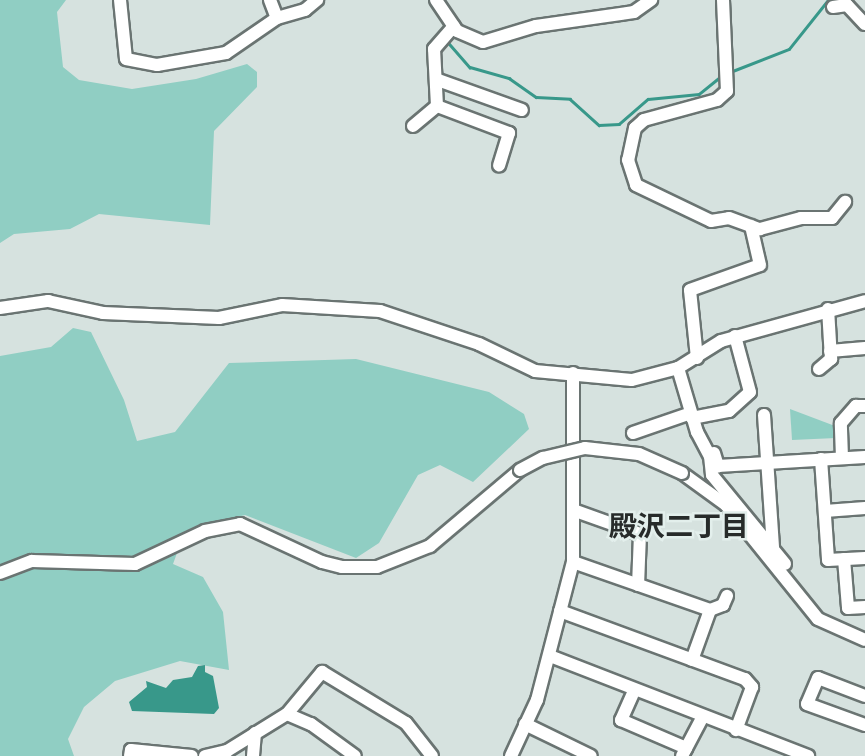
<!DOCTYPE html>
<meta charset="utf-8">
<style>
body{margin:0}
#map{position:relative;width:865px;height:756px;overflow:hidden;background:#d6e2df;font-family:Commissioner,"Noto Sans JP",sans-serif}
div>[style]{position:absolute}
.green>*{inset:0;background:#90cec3}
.water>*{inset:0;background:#38988a}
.stream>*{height:2.5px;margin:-1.25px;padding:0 1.25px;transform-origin:1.25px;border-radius:1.25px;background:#38988a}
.roads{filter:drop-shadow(2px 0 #6a7472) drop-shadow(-2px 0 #6a7472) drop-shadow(0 2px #6a7472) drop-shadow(0 -2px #6a7472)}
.minor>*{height:12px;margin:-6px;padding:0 6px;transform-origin:6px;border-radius:6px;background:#fff}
.bridges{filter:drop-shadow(2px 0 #6a7472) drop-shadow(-2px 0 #6a7472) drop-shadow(0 2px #6a7472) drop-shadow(0 -2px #6a7472)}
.minor-bridge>*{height:12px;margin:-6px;padding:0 6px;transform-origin:6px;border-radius:6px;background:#fff}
span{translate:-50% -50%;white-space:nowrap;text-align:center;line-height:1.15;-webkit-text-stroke:5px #e3efec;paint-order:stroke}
.neighbourhood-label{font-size:28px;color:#272b2a;font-weight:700}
</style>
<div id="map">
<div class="green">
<div style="clip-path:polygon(0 0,66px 0,57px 12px,63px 67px,79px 80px,132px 89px,196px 79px,247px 64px,257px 72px,257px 87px,214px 131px,210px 225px,99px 214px,70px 229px,14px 234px,0 243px)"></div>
<div style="clip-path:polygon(73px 328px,91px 332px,124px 400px,137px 441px,175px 432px,229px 363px,356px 359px,489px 392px,524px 414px,529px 429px,473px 482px,440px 465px,418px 475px,379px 543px,356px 558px,245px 515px,185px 531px,173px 564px,203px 577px,223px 612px,229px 670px,180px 661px,115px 681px,84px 707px,68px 739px,74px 756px,0 756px,0 356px,51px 347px)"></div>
<div style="clip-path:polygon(790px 409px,835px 426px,836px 438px,792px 440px)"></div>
</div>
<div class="water">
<div style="clip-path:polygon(205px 665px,205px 672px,213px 676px,219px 708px,214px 714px,132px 711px,129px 702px,147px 687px,146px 681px,166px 688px,173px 680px,192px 677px,198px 666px)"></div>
</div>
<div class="stream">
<div style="left:447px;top:41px;width:35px;rotate:49deg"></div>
<div style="left:470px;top:67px;width:41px;rotate:15.8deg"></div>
<div style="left:509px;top:78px;width:33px;rotate:35deg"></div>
<div style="left:536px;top:97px;width:34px;rotate:3deg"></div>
<div style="left:570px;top:99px;width:39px;rotate:42deg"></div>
<div style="left:599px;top:125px;width:20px;rotate:-3deg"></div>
<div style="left:619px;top:124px;width:38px;rotate:-41deg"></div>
<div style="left:648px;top:99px;width:51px;rotate:-5.6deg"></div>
<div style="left:699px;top:94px;width:28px;rotate:-39deg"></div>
<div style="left:730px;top:72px;width:63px;rotate:-21.3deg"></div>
<div style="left:789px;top:49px;width:63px;rotate:-51.5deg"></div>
</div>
<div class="roads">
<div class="minor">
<div style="left:120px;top:0;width:59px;rotate:84.2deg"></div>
<div style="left:126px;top:59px;width:32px;rotate:11deg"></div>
<div style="left:157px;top:65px;width:70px;rotate:-9.9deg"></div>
<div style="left:226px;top:53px;width:62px;rotate:-34.5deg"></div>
<div style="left:277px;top:18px;width:29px;rotate:-16deg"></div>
<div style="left:305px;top:10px;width:16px;rotate:-40deg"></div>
<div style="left:270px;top:0;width:19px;rotate:69deg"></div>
<div style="left:436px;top:0;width:37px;rotate:56deg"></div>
<div style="left:457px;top:31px;width:28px;rotate:23deg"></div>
<div style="left:483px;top:42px;width:55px;rotate:-16.8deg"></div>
<div style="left:536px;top:26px;width:99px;rotate:-8.1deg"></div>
<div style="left:634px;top:12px;width:21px;rotate:-35deg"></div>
<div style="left:723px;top:0;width:91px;rotate:87.5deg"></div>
<div style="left:727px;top:91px;width:13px;rotate:138deg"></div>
<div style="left:717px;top:100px;width:76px;rotate:164.7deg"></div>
<div style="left:644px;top:120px;width:12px;rotate:138deg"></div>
<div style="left:635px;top:128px;width:33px;rotate:102deg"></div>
<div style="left:628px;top:160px;width:26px;rotate:72deg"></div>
<div style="left:636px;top:185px;width:83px;rotate:25.6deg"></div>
<div style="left:711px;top:221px;width:18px;rotate:-9deg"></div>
<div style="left:729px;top:218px;width:33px;rotate:20deg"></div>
<div style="left:760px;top:229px;width:42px;rotate:-15deg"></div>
<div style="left:801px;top:218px;width:31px"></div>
<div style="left:832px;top:218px;width:21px;rotate:-51deg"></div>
<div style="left:833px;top:7px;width:14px;rotate:-8deg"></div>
<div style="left:847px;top:5px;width:26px;rotate:47deg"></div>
<div style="left:438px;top:80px;width:89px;rotate:19.7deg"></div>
<div style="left:437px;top:106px;width:77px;rotate:20.6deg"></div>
<div style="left:509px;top:133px;width:34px;rotate:107deg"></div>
<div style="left:413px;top:126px;width:31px;rotate:-40deg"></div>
<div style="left:437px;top:106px;width:57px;rotate:-93deg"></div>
<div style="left:434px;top:49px;width:30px;rotate:-49deg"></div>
<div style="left:0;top:308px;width:49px;rotate:-8.3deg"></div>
<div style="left:48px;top:301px;width:56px;rotate:12.3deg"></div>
<div style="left:103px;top:313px;width:116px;rotate:2.5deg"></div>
<div style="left:219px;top:318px;width:64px;rotate:-11.7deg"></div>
<div style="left:282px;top:305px;width:98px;rotate:3.5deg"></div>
<div style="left:380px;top:311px;width:104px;rotate:18.4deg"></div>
<div style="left:479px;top:344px;width:62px;rotate:25.7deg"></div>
<div style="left:535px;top:371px;width:97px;rotate:5.3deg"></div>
<div style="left:632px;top:380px;width:48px;rotate:-14.6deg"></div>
<div style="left:678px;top:368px;width:51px;rotate:-32.1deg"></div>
<div style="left:721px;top:341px;width:149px;rotate:-15.5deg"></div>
<div style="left:830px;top:351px;width:35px;rotate:-5deg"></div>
<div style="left:697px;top:358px;width:68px;rotate:-95.9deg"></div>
<div style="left:690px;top:290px;width:74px;rotate:-19.7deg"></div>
<div style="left:760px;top:265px;width:40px;rotate:-103deg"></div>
<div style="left:678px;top:368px;width:67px;rotate:73.5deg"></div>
<div style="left:697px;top:432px;width:27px;rotate:62deg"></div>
<div style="left:710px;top:456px;width:19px;rotate:84deg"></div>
<div style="left:712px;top:475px;width:115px;rotate:50.6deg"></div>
<div style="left:819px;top:369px;width:16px;rotate:-40deg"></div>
<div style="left:831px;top:359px;width:50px;rotate:-93.4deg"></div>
<div style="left:764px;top:415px;width:133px;rotate:86.1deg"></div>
<div style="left:692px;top:418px;width:38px;rotate:-11deg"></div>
<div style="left:729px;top:411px;width:28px;rotate:-42deg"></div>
<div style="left:750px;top:392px;width:58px;rotate:-105deg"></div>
<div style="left:633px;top:433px;width:61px;rotate:-19deg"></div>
<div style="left:714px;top:453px;width:14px;rotate:73deg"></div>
<div style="left:718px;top:466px;width:147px;rotate:-3.5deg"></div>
<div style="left:842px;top:458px;width:35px;rotate:-92deg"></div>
<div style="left:841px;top:423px;width:23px;rotate:-49deg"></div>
<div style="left:856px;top:406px;width:9px"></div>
<div style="left:821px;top:459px;width:101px;rotate:86deg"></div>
<div style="left:828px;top:560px;width:37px;rotate:-3deg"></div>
<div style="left:682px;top:473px;width:54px;rotate:36deg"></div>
<div style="left:726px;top:505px;width:146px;rotate:51.1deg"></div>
<div style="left:818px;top:619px;width:51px;rotate:24.1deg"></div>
<div style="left:573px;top:510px;width:71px;rotate:19.7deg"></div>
<div style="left:640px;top:534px;width:51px;rotate:92.2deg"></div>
<div style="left:825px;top:511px;width:40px;rotate:-4.3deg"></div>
<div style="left:844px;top:559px;width:49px;rotate:85.3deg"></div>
<div style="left:848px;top:608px;width:17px;rotate:-3deg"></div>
<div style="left:573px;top:562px;width:145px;rotate:19.3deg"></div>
<div style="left:710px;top:610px;width:53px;rotate:109.8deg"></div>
<div style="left:0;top:573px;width:34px;rotate:-21deg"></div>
<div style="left:32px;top:561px;width:103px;rotate:1.7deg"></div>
<div style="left:135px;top:564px;width:77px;rotate:-25.2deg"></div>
<div style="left:205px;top:531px;width:36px;rotate:-11deg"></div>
<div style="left:240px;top:524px;width:90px;rotate:24.9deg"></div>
<div style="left:322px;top:562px;width:21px;rotate:14deg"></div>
<div style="left:342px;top:567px;width:35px"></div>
<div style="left:377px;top:567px;width:57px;rotate:-21.6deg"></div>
<div style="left:430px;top:546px;width:118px;rotate:-40.2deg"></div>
<div style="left:710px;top:610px;width:14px;rotate:-21deg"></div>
<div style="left:723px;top:605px;width:10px;rotate:-66deg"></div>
<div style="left:560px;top:611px;width:197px;rotate:20.2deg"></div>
<div style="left:745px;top:679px;width:11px;rotate:49deg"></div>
<div style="left:752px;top:687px;width:46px;rotate:110.4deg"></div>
<div style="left:550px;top:656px;width:277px;rotate:21.2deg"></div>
<div style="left:634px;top:691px;width:32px;rotate:114deg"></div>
<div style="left:621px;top:720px;width:71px;rotate:23.3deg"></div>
<div style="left:865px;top:696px;width:50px;rotate:-159deg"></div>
<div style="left:818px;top:678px;width:28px;rotate:113deg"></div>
<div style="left:807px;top:704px;width:62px;rotate:19.9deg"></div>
<div style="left:287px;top:714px;width:26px;rotate:23deg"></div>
<div style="left:311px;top:724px;width:54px;rotate:36deg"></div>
<div style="left:525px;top:724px;width:73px;rotate:25.9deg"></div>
<div style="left:130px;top:756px;width:6px;rotate:-81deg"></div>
<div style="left:131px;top:750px;width:61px;rotate:5.6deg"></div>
<div style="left:205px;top:756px;width:23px;rotate:-13deg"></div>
<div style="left:227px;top:751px;width:70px;rotate:-31.7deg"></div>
<div style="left:287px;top:714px;width:55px;rotate:-50.2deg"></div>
<div style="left:322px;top:672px;width:98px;rotate:31.3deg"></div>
<div style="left:406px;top:723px;width:42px;rotate:51.8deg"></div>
<div style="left:253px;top:756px;width:23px;rotate:-85deg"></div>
<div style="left:511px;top:756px;width:62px;rotate:-65.1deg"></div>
<div style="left:537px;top:700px;width:143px;rotate:-75.4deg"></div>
<div style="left:573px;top:562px;width:189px;rotate:-90deg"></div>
<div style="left:682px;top:756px;width:43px;rotate:-62.2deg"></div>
</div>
</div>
<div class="bridges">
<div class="minor-bridge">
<div style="left:520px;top:470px;width:26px;rotate:-28deg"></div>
<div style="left:543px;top:458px;width:43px;rotate:-13.4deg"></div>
<div style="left:585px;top:448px;width:54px;rotate:6.3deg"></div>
<div style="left:639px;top:454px;width:47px;rotate:23.8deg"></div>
</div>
</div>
<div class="neighbourhood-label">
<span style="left:679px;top:525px">殿沢二丁目</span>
</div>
</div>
